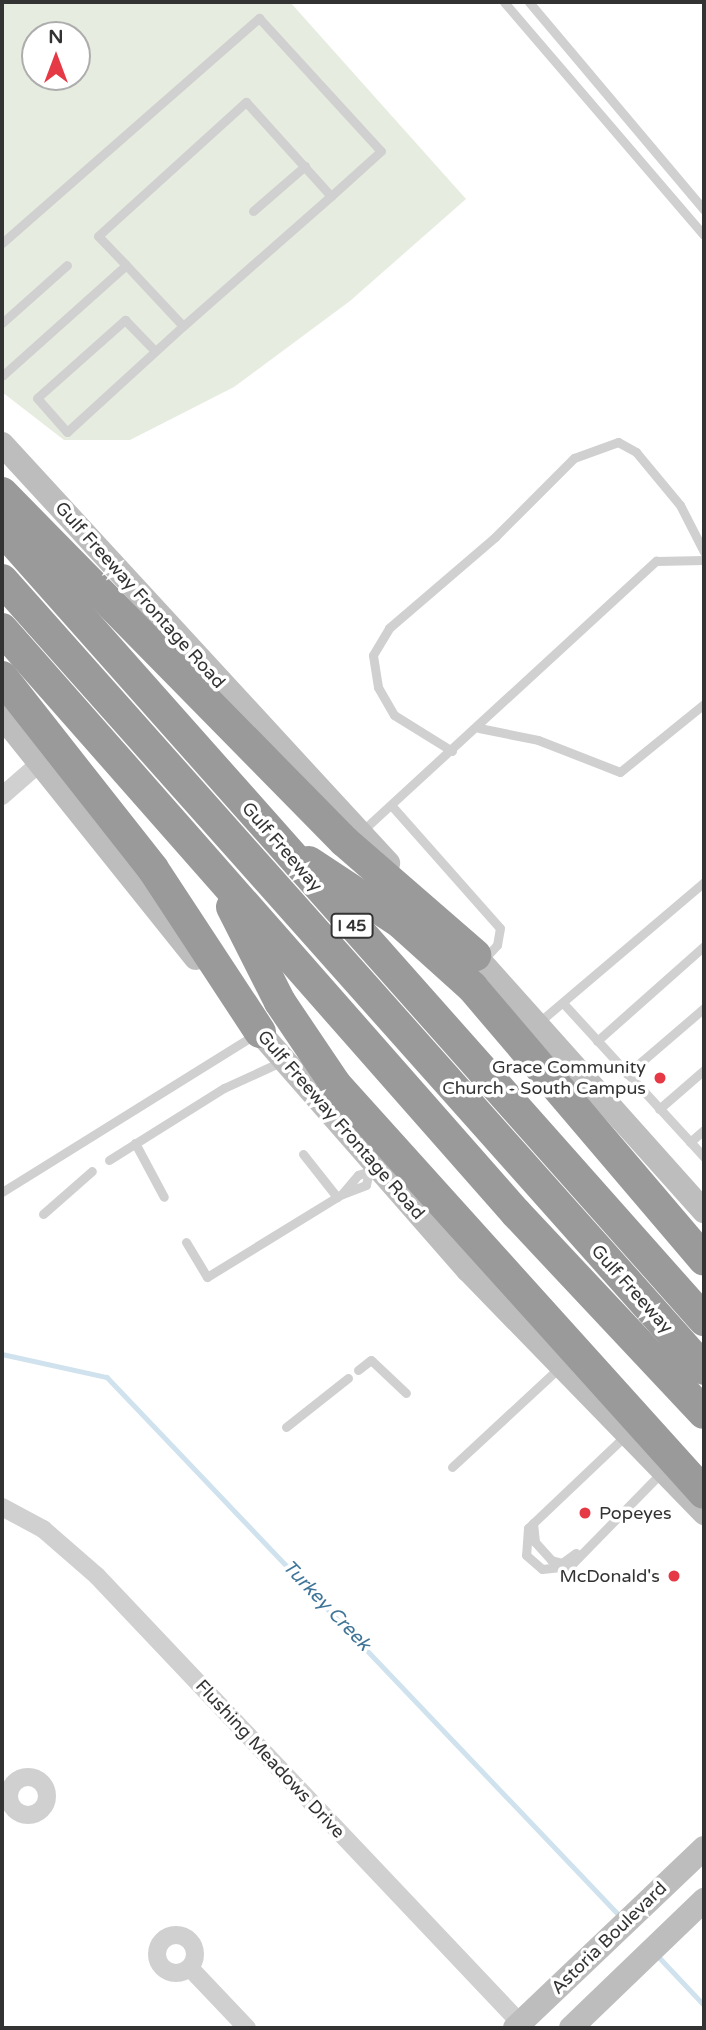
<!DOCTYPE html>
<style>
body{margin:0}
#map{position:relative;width:706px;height:2030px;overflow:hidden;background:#fff;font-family:"Varela Round",sans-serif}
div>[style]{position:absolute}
.green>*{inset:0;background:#e6ecdf}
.stream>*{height:4.5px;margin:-2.25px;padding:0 2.25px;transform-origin:2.25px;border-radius:2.25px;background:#cfe2ee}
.lane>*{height:9px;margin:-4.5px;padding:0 4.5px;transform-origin:4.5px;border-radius:4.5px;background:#d0d0d0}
.street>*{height:18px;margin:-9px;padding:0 9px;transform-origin:9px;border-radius:9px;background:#d0d0d0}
.street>.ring{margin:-9px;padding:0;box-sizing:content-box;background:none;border:18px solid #d0d0d0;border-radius:50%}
.secondary>*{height:24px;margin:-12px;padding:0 12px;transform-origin:12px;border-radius:12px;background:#bdbdbd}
.highway>*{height:32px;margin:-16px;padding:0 16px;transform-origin:16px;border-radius:16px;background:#9a9a9a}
.dots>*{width:19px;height:19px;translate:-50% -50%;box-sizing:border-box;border:4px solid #fff;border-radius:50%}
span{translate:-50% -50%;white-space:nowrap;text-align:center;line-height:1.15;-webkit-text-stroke:7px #fff;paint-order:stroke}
.shield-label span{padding:2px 5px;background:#fff;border:2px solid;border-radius:5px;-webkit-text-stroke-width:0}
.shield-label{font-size:16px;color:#333;font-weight:700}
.street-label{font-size:18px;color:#333}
.poi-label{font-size:18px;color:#333}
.right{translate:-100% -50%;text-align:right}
.left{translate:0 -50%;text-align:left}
.water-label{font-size:19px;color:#3f7597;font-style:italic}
.frame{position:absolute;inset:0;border:4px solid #333;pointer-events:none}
.north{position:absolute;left:21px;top:21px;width:70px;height:70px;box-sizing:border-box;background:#fff;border:2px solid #adadad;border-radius:50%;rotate:0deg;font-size:19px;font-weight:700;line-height:28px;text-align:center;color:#333}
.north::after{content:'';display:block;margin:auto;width:24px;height:32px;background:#e63946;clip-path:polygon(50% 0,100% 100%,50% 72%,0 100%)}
</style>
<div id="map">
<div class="green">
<div style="clip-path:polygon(evenodd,2px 2px,290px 2px,466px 199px,350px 301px,234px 387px,130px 440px,64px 440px,2px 392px,2px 2px,35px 35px,77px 35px,77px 77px,35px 77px,35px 35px)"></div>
</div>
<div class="stream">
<div style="left:2px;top:1354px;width:107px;rotate:12.4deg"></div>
<div style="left:107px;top:1377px;width:741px;rotate:46.42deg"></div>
<div style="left:659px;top:1957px;width:66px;rotate:46.8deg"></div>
</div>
<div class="lane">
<div style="left:504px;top:2px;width:307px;rotate:49.4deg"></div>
<div style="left:529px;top:2px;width:272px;rotate:49.9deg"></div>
<div style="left:253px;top:211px;width:69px;rotate:-40.9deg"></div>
<div style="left:2px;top:243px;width:342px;rotate:-41.2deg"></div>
<div style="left:259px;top:18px;width:180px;rotate:47.5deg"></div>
<div style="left:381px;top:151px;width:67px;rotate:138deg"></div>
<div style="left:126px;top:265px;width:40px;rotate:-134deg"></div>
<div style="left:98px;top:236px;width:200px;rotate:-42.2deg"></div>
<div style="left:246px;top:102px;width:127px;rotate:47.9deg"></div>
<div style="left:331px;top:196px;width:197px;rotate:138.7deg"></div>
<div style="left:2px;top:323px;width:87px;rotate:-41.7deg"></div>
<div style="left:2px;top:376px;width:166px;rotate:-41.8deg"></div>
<div style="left:126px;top:265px;width:83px;rotate:46.9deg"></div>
<div style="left:183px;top:326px;width:157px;rotate:137.6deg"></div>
<div style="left:67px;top:432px;width:45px;rotate:-131.4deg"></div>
<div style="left:37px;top:398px;width:118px;rotate:-41.6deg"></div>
<div style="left:125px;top:320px;width:43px;rotate:45.9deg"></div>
<div style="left:479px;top:728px;width:60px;rotate:11.5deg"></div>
<div style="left:538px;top:740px;width:88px;rotate:21.3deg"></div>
<div style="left:620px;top:772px;width:108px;rotate:-39deg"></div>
<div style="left:452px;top:751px;width:68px;rotate:-148.2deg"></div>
<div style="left:394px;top:715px;width:32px;rotate:-120deg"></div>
<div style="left:378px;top:687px;width:32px;rotate:-99deg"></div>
<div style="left:373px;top:655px;width:31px;rotate:-59deg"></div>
<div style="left:389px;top:628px;width:140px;rotate:-40.6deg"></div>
<div style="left:495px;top:537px;width:112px;rotate:-45deg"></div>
<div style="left:574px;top:458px;width:47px;rotate:-20deg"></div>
<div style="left:618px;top:442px;width:21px;rotate:29deg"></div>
<div style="left:636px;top:452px;width:69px;rotate:50.3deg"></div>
<div style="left:680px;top:505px;width:53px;rotate:62.9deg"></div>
<div style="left:391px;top:805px;width:164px;rotate:48.5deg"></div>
<div style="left:500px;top:928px;width:17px;rotate:100deg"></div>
<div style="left:497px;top:945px;width:22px;rotate:133deg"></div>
<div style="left:361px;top:832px;width:401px;rotate:-42.6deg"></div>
<div style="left:656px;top:561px;width:48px;rotate:-1.2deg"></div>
<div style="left:563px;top:1003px;width:209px;rotate:47.5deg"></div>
<div style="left:538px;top:1023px;width:218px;rotate:-40.3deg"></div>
<div style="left:597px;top:1041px;width:143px;rotate:-41.6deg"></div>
<div style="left:627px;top:1074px;width:101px;rotate:-40.6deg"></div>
<div style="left:659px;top:1109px;width:60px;rotate:-40.9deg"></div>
<div style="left:690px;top:1142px;width:18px;rotate:-41deg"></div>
<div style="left:135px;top:1143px;width:61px;rotate:61.8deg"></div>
<div style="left:303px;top:1154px;width:55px;rotate:51.7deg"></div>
<div style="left:109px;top:1160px;width:136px;rotate:-32.1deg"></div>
<div style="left:224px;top:1088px;width:65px;rotate:-24.6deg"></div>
<div style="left:368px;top:1176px;width:9px;rotate:103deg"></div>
<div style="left:366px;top:1185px;width:26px;rotate:159deg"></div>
<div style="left:342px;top:1194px;width:25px;rotate:-50deg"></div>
<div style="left:358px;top:1175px;width:21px;rotate:-19deg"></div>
<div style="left:2px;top:1192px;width:299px;rotate:-31.9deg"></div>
<div style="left:43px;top:1214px;width:65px;rotate:-41.3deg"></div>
<div style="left:186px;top:1242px;width:41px;rotate:59deg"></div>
<div style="left:207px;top:1277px;width:158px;rotate:-31.6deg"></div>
<div style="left:358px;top:1370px;width:16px;rotate:-38deg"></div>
<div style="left:371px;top:1360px;width:48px;rotate:43.3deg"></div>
<div style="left:286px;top:1427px;width:79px;rotate:-38.3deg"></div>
<div style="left:626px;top:1435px;width:135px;rotate:136.5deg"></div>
<div style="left:528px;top:1528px;width:27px;rotate:94deg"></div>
<div style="left:526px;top:1555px;width:21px;rotate:41deg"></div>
<div style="left:542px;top:1569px;width:28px;rotate:-6deg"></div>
<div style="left:570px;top:1566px;width:133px;rotate:-45.6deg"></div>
<div style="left:452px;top:1467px;width:147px;rotate:-42.8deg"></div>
<div style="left:533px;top:1523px;width:19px;rotate:84deg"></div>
<div style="left:535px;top:1542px;width:24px;rotate:48deg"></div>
<div style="left:551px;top:1560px;width:11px;rotate:15deg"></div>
<div style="left:562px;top:1563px;width:17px;rotate:-36deg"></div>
</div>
<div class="street">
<div style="left:2px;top:796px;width:52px;rotate:-41.1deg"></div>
<div style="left:2px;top:1507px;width:47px;rotate:28.2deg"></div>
<div style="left:43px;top:1529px;width:72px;rotate:41deg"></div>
<div style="left:97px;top:1576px;width:622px;rotate:46.56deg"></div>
<div class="ring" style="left:9px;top:1777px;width:20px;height:20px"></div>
<div class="ring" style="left:157px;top:1935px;width:20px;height:20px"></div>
<div style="left:190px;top:1968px;width:83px;rotate:46.5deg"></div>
</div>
<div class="secondary">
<div style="left:2px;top:444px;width:570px;rotate:47.35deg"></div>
<div style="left:2px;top:716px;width:310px;rotate:51.3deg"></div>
<div style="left:464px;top:943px;width:360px;rotate:48.2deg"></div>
<div style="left:249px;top:1020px;width:332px;rotate:48.8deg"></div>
<div style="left:468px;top:1270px;width:339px;rotate:45.8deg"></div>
<div style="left:515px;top:2028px;width:261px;rotate:-43.6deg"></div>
<div style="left:571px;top:2028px;width:185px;rotate:-43.9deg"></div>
</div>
<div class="highway">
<div style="left:2px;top:493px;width:488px;rotate:45.5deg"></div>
<div style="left:344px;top:841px;width:174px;rotate:41deg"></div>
<div style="left:2px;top:529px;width:1058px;rotate:48.41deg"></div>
<div style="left:2px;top:580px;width:1056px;rotate:48.34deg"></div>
<div style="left:2px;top:629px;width:778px;rotate:48.65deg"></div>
<div style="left:516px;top:1213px;width:274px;rotate:46.8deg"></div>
<div style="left:2px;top:677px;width:244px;rotate:51.8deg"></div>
<div style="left:153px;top:869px;width:195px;rotate:56.7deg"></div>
<div style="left:309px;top:862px;width:110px;rotate:33.5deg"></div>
<div style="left:401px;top:923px;width:96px;rotate:42deg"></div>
<div style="left:472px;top:987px;width:358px;rotate:49.6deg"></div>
<div style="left:232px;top:907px;width:106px;rotate:63.2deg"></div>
<div style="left:280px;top:1002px;width:100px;rotate:56deg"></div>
<div style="left:336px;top:1085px;width:549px;rotate:47.95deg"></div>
</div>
<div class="dots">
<div style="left:660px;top:1078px;background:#e63946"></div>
<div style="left:585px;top:1513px;background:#e63946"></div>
<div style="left:674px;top:1576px;background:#e63946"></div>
</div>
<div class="shield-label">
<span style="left:352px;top:926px">I 45</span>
</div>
<div class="street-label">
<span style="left:140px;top:595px;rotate:48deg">Gulf Freeway Frontage Road</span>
<span style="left:282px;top:847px;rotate:49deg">Gulf Freeway</span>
<span style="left:341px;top:1125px;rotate:49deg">Gulf Freeway Frontage Road</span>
<span style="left:632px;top:1289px;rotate:48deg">Gulf Freeway</span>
<span style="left:270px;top:1759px;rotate:47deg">Flushing Meadows Drive</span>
<span style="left:609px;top:1938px;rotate:-44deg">Astoria Boulevard</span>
</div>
<div class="poi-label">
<span class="right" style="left:646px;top:1078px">Grace Community<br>Church - South Campus</span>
<span class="left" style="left:599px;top:1513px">Popeyes</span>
<span class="right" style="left:660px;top:1576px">McDonald's</span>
</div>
<div class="water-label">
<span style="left:326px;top:1606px;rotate:46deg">Turkey Creek</span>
</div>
<div class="frame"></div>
<div class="north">N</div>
</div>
